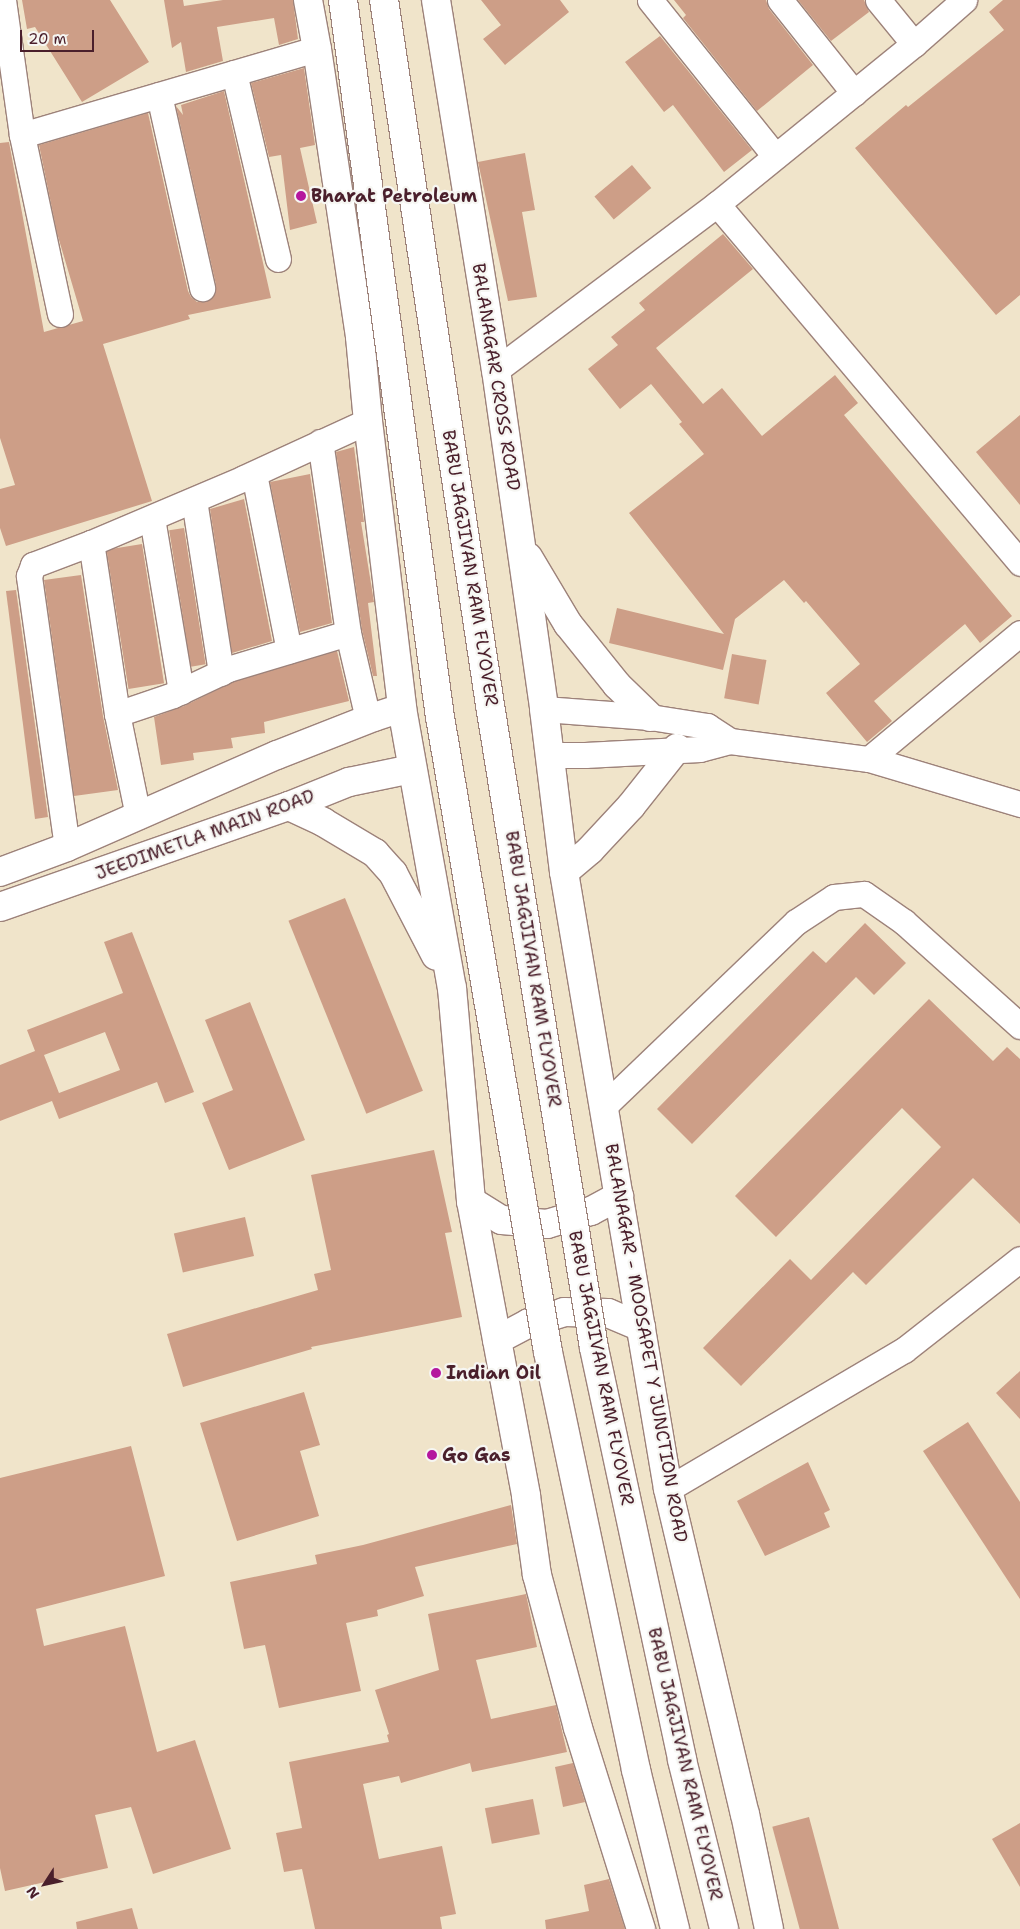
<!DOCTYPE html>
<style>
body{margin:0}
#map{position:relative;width:1020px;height:1929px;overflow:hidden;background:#f0e4ca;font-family:"Shantell Sans",sans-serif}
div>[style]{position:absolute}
.building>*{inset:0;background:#cd9e87;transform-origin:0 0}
.roads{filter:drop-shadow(1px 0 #9d827a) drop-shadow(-1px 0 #9d827a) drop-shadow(0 1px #9d827a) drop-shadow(0 -1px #9d827a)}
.minor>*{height:25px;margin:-12.5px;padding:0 12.5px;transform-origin:12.5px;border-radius:12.5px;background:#fff}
.major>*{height:28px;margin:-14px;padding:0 14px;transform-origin:14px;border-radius:14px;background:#fff}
.bridges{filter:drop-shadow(1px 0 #9d827a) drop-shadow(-1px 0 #9d827a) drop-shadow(0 1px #9d827a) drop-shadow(0 -1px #9d827a)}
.major-bridge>*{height:28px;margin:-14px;padding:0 14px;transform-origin:14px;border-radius:14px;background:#fff}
.dots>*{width:14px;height:14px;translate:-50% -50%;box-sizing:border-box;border:2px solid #f6f6f2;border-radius:50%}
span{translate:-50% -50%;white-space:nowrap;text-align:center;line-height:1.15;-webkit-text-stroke:4.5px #f6f6f2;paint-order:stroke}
.poi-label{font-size:18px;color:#4a1f2b;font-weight:700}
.left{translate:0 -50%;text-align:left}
.street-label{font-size:18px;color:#4a1f2b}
.north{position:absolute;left:20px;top:1859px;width:50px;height:50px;-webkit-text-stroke:4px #f6f6f2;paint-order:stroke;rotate:235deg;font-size:14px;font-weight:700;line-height:20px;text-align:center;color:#4a1f2b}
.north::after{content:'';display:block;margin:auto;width:18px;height:22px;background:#4a1f2b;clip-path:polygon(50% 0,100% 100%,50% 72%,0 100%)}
.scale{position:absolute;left:20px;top:30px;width:74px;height:22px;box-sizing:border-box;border:2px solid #4a1f2b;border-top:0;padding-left:6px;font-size:15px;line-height:18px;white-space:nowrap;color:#4a1f2b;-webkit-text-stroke:4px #f6f6f2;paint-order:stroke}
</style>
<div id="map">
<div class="building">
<div style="clip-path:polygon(22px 0,110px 0,149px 62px,82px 102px,35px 27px,27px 29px)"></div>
<div style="clip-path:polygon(164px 0,183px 0,184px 6px,223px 0,293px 0,298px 39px,279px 45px,274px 18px,217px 27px,223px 61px,186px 72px,181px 42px,172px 48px)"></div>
<div style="clip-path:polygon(481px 0,560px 0,569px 12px,505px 65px,483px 39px,501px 25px)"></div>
<div style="clip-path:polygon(674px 0,766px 0,769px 9px,813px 65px,757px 111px,683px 18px,686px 15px)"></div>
<div style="clip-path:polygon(798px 0,864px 0,869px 12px,831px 41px)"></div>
<div style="clip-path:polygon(1003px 0,1020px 0,1020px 295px,996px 315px,855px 148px,906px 105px,908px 107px,1004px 30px,989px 12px)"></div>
<div style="clip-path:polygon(660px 36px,752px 150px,724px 172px,673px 105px,664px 112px,625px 62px)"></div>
<div style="clip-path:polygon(304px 68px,315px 145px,300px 148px,317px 223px,290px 230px,281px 155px,269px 157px,251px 83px)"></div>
<div style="clip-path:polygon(224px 91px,271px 298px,188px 315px,190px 319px,103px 344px,152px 501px,6px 546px,0 528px,0 489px,15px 485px,0 438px,0 143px,9px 142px,44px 332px,83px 321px,57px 233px,39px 145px,148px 113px,188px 291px,191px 297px,197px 302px,206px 302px,216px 293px,216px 285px,176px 106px,183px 115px,181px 105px)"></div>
<div style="clip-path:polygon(525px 153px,535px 210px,522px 212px,537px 297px,508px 301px,478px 162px)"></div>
<div style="left:632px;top:165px;width:30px;height:49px;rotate:50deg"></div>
<div style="clip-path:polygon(723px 234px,753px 269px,656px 348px,703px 404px,722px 388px,762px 436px,835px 375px,858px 403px,844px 415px,1012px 616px,980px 643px,965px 624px,874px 701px,892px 721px,867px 742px,826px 693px,860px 664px,806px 601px,804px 603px,784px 580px,735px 619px,723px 670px,609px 643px,617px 608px,724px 634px,629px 513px,704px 454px,679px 424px,682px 422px,651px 384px,620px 409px,588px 369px,618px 345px,611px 337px,645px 310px,639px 303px)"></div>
<div style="clip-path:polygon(1020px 415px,1020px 505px,976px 452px)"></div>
<div style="clip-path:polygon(354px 447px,364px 522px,361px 522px,374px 602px,368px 603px,377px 676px,373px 676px,362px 630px,336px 452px)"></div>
<div style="clip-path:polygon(310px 474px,332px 623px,300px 632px,270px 482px)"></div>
<div style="clip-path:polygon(244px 499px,272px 641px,232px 653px,210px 509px)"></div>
<div style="left:184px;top:528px;width:138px;height:15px;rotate:81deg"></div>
<div style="left:142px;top:544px;width:141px;height:36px;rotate:81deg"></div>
<div style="clip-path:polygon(81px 575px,103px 716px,118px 790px,74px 796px,44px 580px)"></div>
<div style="clip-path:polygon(16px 590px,48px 817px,35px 819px,6px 591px)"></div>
<div style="clip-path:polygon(337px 651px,349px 701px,264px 722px,265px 733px,231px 738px,233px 748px,193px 753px,194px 760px,161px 765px,154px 717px,184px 706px,233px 682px)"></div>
<div style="left:732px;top:654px;width:35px;height:45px;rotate:10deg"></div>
<div style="left:345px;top:898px;width:208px;height:61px;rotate:68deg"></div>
<div style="clip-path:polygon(865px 923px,906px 963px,874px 995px,856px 977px,692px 1144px,657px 1109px,813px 951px,826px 963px)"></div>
<div style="clip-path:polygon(evenodd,132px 932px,194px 1092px,165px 1103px,157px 1082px,59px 1119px,52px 1101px,0 1121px,0 1065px,35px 1051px,27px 1030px,123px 993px,104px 942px,132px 932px,105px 1032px,120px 1070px,59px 1093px,44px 1055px,105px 1032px)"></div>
<div style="clip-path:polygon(929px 999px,993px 1061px,1007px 1047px,1020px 1059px,1020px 1224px,973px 1178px,866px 1285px,853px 1272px,741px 1386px,703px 1348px,790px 1259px,811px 1280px,941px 1147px,902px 1108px,776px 1237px,735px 1196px)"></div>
<div style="clip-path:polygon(250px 1002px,305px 1140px,229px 1170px,202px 1103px,233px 1090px,205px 1020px)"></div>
<div style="clip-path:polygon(434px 1150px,452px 1232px,445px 1233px,462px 1317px,311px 1347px,312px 1349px,183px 1387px,167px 1334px,318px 1290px,314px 1274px,331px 1270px,311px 1175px)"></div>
<div style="left:245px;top:1217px;width:40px;height:73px;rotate:77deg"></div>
<div style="clip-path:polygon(1020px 1371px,1020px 1419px,996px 1393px)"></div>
<div style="clip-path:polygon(304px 1392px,320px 1445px,300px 1451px,319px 1516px,237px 1541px,200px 1423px)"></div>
<div style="clip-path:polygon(968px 1422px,1020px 1502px,1020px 1599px,923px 1451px)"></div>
<div style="clip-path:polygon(131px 1446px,165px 1576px,36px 1609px,44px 1646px,125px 1626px,157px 1752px,195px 1740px,231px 1849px,153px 1874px,131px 1807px,95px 1815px,108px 1868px,5px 1891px,0 1868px,0 1478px)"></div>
<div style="clip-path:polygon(808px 1462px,830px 1510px,824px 1513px,830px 1527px,765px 1556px,737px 1501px)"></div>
<div style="clip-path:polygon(511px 1505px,517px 1544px,415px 1567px,424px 1596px,377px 1610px,378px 1616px,346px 1623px,361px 1691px,279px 1708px,265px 1645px,244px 1649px,230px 1582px,317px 1564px,315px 1555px,363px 1545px)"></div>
<div style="clip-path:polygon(526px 1594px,537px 1647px,476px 1660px,491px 1719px,556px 1705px,567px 1752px,472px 1772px,470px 1763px,401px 1783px,399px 1776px,363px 1784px,379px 1859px,442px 1846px,456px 1914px,440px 1917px,442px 1929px,315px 1929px,302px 1869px,284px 1872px,276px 1833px,302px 1828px,289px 1762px,389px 1742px,387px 1735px,389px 1734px,375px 1690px,439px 1670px,428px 1614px)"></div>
<div style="clip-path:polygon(573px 1763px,585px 1802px,563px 1807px,555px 1767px)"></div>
<div style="left:533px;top:1799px;width:36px;height:49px;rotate:79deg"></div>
<div style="left:809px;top:1817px;width:116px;height:38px;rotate:75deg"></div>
<div style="clip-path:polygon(1020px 1823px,1020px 1887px,992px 1839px)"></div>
<div style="clip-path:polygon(609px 1879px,625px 1929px,546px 1929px,545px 1920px,589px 1911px,584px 1885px)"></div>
<div style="clip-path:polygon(132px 1908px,138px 1929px,77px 1929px,76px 1922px)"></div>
</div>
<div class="roads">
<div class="minor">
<div style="left:3px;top:0;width:136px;rotate:82deg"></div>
<div style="left:650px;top:0;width:200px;rotate:51.3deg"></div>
<div style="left:780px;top:0;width:119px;rotate:51.5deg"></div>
<div style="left:878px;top:0;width:57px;rotate:50.7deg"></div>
<div style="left:234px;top:73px;width:191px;rotate:76.7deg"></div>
<div style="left:159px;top:95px;width:198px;rotate:77.4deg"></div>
<div style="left:717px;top:204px;width:470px;rotate:49.8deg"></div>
<div style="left:60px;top:314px;width:183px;rotate:-102deg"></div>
<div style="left:22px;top:135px;width:307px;rotate:-16.3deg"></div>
<div style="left:496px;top:370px;width:276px;rotate:-36.9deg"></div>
<div style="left:717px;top:204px;width:254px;rotate:-39.1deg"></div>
<div style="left:914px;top:44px;width:67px;rotate:-41.3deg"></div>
<div style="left:254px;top:474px;width:180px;rotate:78.8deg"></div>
<div style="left:194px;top:500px;width:175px;rotate:81.1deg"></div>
<div style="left:152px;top:518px;width:176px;rotate:80.5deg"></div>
<div style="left:348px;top:633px;width:88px;rotate:76.9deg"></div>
<div style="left:544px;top:709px;width:106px;rotate:4.3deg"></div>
<div style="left:650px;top:717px;width:58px;rotate:9deg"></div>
<div style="left:707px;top:726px;width:27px;rotate:33deg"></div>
<div style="left:117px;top:714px;width:59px;rotate:-18.7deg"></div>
<div style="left:173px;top:695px;width:61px;rotate:-25.3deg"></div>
<div style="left:228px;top:669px;width:125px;rotate:-16.7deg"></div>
<div style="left:348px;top:633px;width:193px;rotate:-98.3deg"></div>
<div style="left:550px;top:755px;width:35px"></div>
<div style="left:585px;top:755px;width:115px;rotate:-3deg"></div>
<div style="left:700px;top:749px;width:31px;rotate:-15deg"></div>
<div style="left:730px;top:741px;width:140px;rotate:7.4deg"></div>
<div style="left:869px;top:759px;width:158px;rotate:16.6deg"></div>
<div style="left:869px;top:759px;width:197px;rotate:-39.8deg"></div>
<div style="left:138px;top:816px;width:104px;rotate:-101.6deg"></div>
<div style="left:117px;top:714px;width:173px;rotate:-98.6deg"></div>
<div style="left:91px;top:543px;width:166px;rotate:-23deg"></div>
<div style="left:244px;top:478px;width:136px;rotate:-24.7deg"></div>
<div style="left:67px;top:847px;width:274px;rotate:-98deg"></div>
<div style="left:29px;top:576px;width:12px;rotate:-70deg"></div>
<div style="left:33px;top:565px;width:62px;rotate:-20.8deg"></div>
<div style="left:604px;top:1106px;width:266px;rotate:-43.8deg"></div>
<div style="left:796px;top:922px;width:45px;rotate:-33.3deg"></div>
<div style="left:834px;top:897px;width:30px;rotate:-6deg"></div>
<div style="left:864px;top:894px;width:49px;rotate:35deg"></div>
<div style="left:904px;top:922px;width:156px;rotate:41.9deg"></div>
<div style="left:668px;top:1489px;width:274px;rotate:-30.5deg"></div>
<div style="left:904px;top:1350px;width:147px;rotate:-38.1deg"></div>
</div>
<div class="major">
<div style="left:308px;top:0;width:50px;rotate:79.6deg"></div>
<div style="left:317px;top:49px;width:291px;rotate:81.5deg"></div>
<div style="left:360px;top:337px;width:84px;rotate:84.6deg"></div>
<div style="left:368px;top:421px;width:289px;rotate:83.2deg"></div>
<div style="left:402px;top:708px;width:284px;rotate:79.9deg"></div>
<div style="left:452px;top:988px;width:214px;rotate:84.9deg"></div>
<div style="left:471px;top:1201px;width:300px;rotate:79.4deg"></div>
<div style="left:526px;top:1496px;width:80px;rotate:82.1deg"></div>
<div style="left:537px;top:1575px;width:158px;rotate:75deg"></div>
<div style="left:578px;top:1728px;width:211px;rotate:72.6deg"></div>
<div style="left:436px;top:0;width:375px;rotate:80.8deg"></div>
<div style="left:496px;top:370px;width:342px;rotate:81.9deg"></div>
<div style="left:544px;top:709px;width:164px;rotate:83deg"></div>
<div style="left:564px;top:872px;width:626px;rotate:80.43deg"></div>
<div style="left:668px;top:1489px;width:334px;rotate:76.7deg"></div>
<div style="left:745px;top:1814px;width:117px;rotate:78.2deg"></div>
<div style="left:528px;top:557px;width:78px;rotate:59.2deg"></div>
<div style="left:568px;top:624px;width:78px;rotate:51.2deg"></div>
<div style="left:617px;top:685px;width:46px;rotate:44.1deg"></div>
<div style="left:289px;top:806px;width:38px;rotate:25deg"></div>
<div style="left:323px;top:822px;width:61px;rotate:30.8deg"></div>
<div style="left:375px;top:853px;width:27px;rotate:48deg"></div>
<div style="left:393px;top:873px;width:93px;rotate:62.6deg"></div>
<div style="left:0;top:872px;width:72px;rotate:-20.5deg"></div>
<div style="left:67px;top:847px;width:229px;rotate:-23.7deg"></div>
<div style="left:277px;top:755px;width:104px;rotate:-21.4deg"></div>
<div style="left:374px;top:717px;width:29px;rotate:-18deg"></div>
<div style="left:564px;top:872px;width:34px;rotate:-40deg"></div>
<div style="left:590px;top:850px;width:60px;rotate:-47deg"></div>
<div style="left:631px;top:806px;width:74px;rotate:-51.6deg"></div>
<div style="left:0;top:907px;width:306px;rotate:-19.3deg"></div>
<div style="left:289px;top:806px;width:65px;rotate:-21.8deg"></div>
<div style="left:349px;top:782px;width:64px;rotate:-11.7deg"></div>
<div style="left:471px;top:1201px;width:36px;rotate:32deg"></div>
<div style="left:502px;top:1220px;width:45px;rotate:5.1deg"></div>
<div style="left:547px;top:1224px;width:46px;rotate:-16.5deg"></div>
<div style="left:591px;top:1211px;width:32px;rotate:-28deg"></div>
<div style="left:497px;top:1340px;width:36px;rotate:-28deg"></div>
<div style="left:529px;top:1323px;width:37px;rotate:-17deg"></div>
<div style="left:564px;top:1312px;width:44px;rotate:1.3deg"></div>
<div style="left:608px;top:1313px;width:36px;rotate:23deg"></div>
</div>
</div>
<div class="bridges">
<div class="major-bridge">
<div style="left:343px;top:0;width:724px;rotate:82.3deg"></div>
<div style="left:440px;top:717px;width:644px;rotate:80.35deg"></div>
<div style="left:548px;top:1352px;width:427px;rotate:78.1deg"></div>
<div style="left:636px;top:1770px;width:164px;rotate:76.2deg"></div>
<div style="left:384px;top:0;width:713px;rotate:81.45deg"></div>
<div style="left:490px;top:705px;width:651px;rotate:80.81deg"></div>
<div style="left:594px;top:1348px;width:421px;rotate:77.9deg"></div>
<div style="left:682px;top:1760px;width:174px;rotate:76deg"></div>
</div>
</div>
<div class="dots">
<div style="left:301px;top:196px;background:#b5179e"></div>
<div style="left:436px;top:1373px;background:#b5179e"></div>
<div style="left:432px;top:1455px;background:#b5179e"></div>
</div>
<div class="poi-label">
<span class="left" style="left:311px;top:196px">Bharat Petroleum</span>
<span class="left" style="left:446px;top:1373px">Indian Oil</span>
<span class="left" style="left:442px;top:1455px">Go Gas</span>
</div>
<div class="street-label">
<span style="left:496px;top:377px;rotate:81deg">BALANAGAR CROSS ROAD</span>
<span style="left:470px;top:568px;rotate:81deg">BABU JAGJIVAN RAM FLYOVER</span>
<span style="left:205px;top:835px;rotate:-20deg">JEEDIMETLA MAIN ROAD</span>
<span style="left:533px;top:969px;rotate:81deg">BABU JAGJIVAN RAM FLYOVER</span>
<span style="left:646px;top:1343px;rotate:80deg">BALANAGAR - MOOSAPET Y JUNCTION ROAD</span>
<span style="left:601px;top:1368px;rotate:79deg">BABU JAGJIVAN RAM FLYOVER</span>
<span style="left:685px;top:1764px;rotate:77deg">BABU JAGJIVAN RAM FLYOVER</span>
</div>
<div class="north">N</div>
<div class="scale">20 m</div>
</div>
